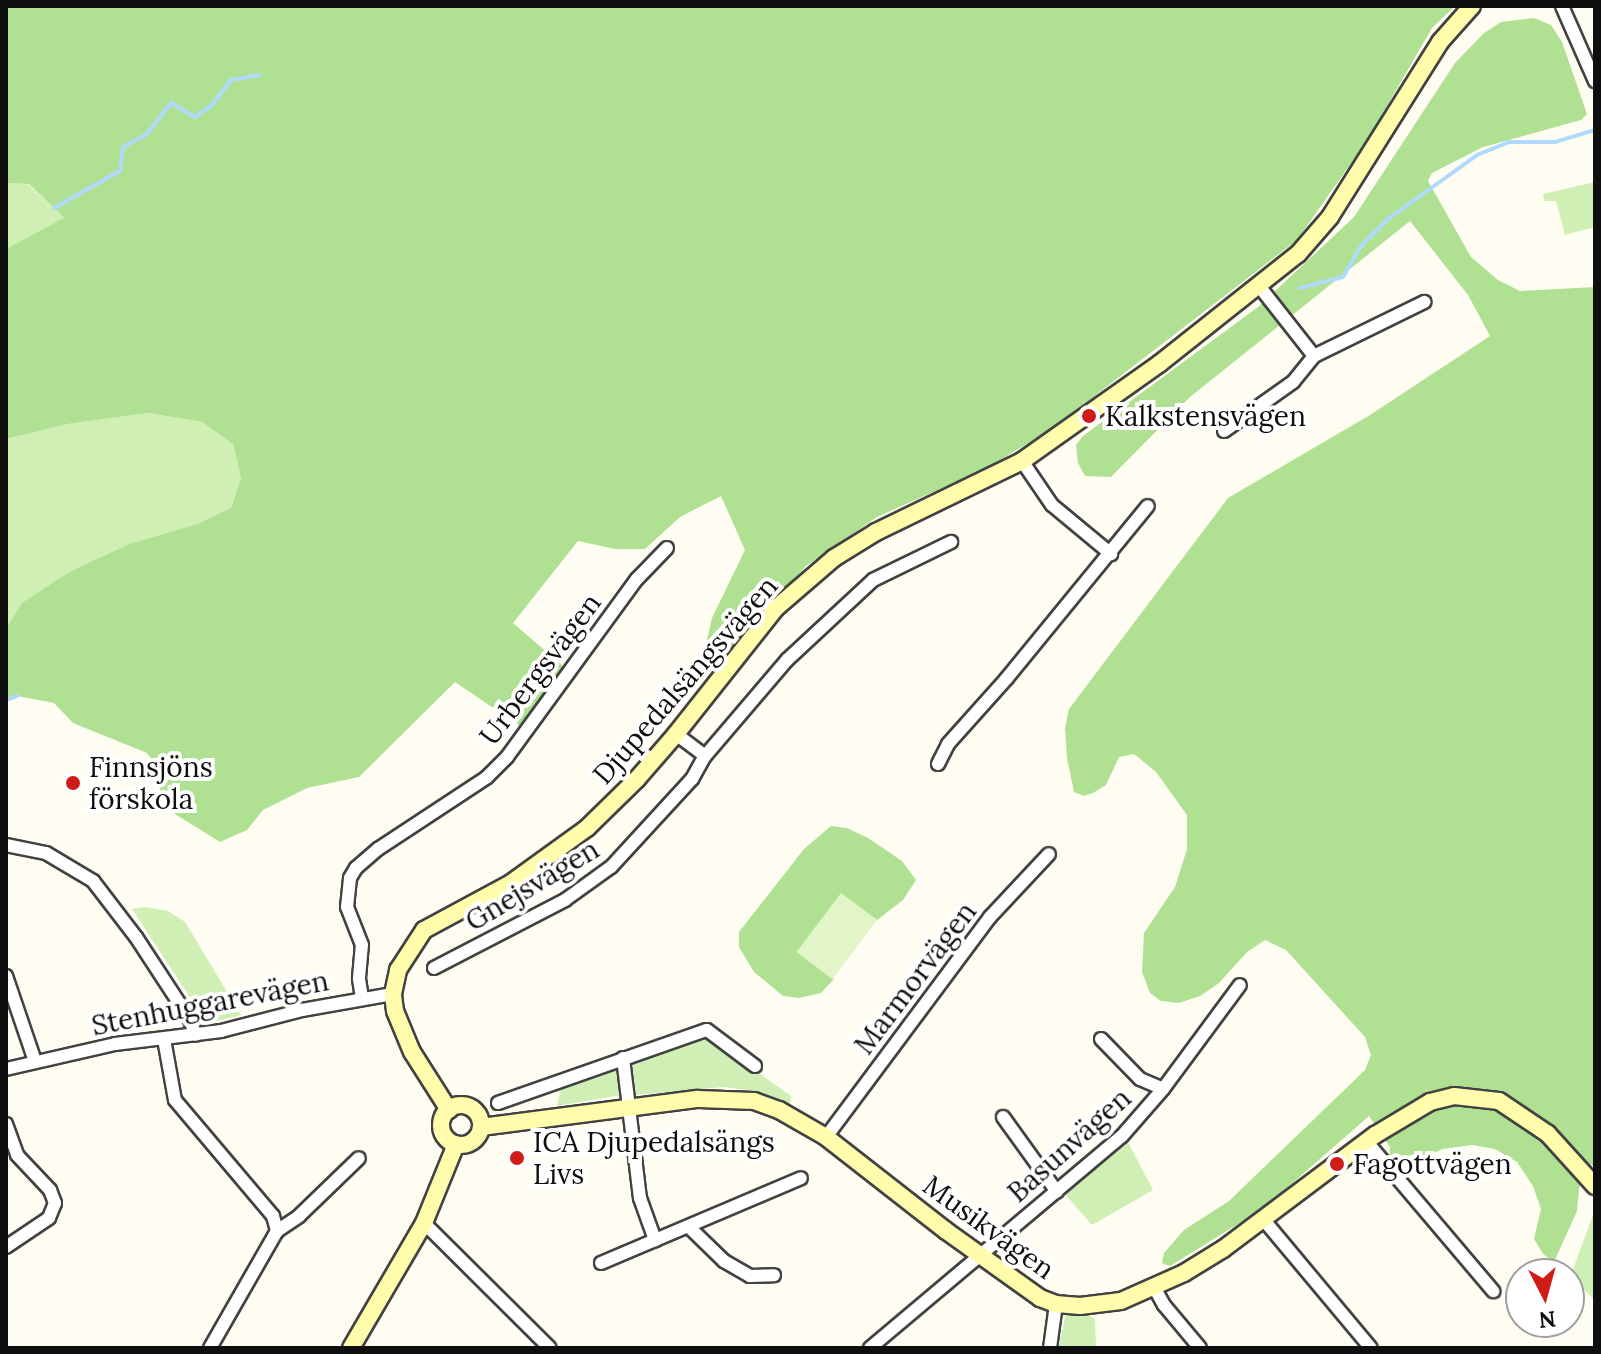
<!DOCTYPE html>
<meta charset="utf-8">
<style>
body{margin:0}
#map{position:relative;width:1601px;height:1354px;overflow:hidden;background:#fffdf1;font-family:Lora,serif}
div>[style]{position:absolute}
.green>*{inset:0;background:#cfefb5}
.forest>*{inset:0;background:#b0e193}
.pitch>*{inset:0;background:#e2f5c8;transform-origin:0 0}
.stream>*{height:4px;margin:-2px;padding:0 2px;transform-origin:2px;border-radius:2px;background:#afdafd}
.roads{filter:drop-shadow(2px 0 #424242) drop-shadow(-2px 0 #424242) drop-shadow(0 2px #424242) drop-shadow(0 -2px #424242)}
.street>*{height:12px;margin:-6px;padding:0 6px;transform-origin:6px;border-radius:6px;background:#fff}
.secondary>*{height:16px;margin:-8px;padding:0 8px;transform-origin:8px;border-radius:8px;background:#fffcac}
.secondary>.ring{margin:-8px;padding:0;box-sizing:content-box;background:none;border:16px solid #fffcac;border-radius:50%}
.dots>*{width:22px;height:22px;translate:-50% -50%;box-sizing:border-box;border:4px solid #fff;border-radius:50%}
span{translate:-50% -50%;white-space:nowrap;text-align:center;line-height:1.15;-webkit-text-stroke:8px #fff;paint-order:stroke}
.poi-label{font-size:28px;color:#0f0f0f}
.left{translate:0 -50%;text-align:left}
.street-label{font-size:28px;color:#0f0f0f}
.frame{position:absolute;inset:0;border:8px solid #0f0f0f;pointer-events:none}
.north{position:absolute;left:1505px;top:1258px;width:80px;height:80px;box-sizing:border-box;background:#fff;border:2px solid #9f9f9f;border-radius:50%;rotate:174deg;font-size:22px;font-weight:700;line-height:32px;text-align:center;color:#0f0f0f}
.north::after{content:'';display:block;margin:auto;width:28px;height:36px;background:#cf1c17;clip-path:polygon(50% 0,100% 100%,50% 72%,0 100%)}
</style>
<div id="map">
<div class="green">
<div style="clip-path:polygon(1595px 182px,1595px 227px,1565px 235px,1556px 201px,1544px 201px,1543px 194px)"></div>
<div style="clip-path:polygon(6px 183px,28px 184px,65px 219px,6px 249px)"></div>
<div style="clip-path:polygon(148px 413px,202px 422px,233px 444px,241px 478px,231px 508px,197px 524px,129px 544px,71px 571px,6px 629px,6px 439px,68px 424px)"></div>
<div style="clip-path:polygon(145px 907px,168px 911px,185px 922px,241px 1015px,216px 1021px,203px 1017px,132px 909px)"></div>
<div style="clip-path:polygon(705px 1035px,791px 1096px,790px 1106px,756px 1091px,723px 1087px,636px 1095px,632px 1060px)"></div>
<div style="clip-path:polygon(619px 1064px,622px 1095px,557px 1106px,562px 1083px)"></div>
<div style="clip-path:polygon(1128px 1142px,1153px 1190px,1092px 1225px,1064px 1193px)"></div>
<div style="clip-path:polygon(1595px 1210px,1595px 1300px,1570px 1277px)"></div>
<div style="clip-path:polygon(1066px 1313px,1085px 1313px,1095px 1319px,1096px 1348px,1058px 1348px)"></div>
</div>
<div class="forest">
<div style="clip-path:polygon(6px 6px,1455px 6px,1432px 28px,1368px 139px,1297px 240px,1053px 428px,987px 468px,877px 517px,806px 566px,697px 685px,712px 618px,745px 550px,721px 496px,680px 517px,645px 549px,615px 549px,578px 541px,513px 623px,563px 666px,520px 726px,455px 682px,359px 777px,307px 788px,263px 810px,247px 830px,220px 842px,167px 809px,160px 795px,159px 768px,147px 753px,73px 723px,54px 703px,17px 696px,6px 701px,6px 629px,22px 603px,71px 571px,129px 544px,197px 524px,231px 508px,241px 478px,233px 444px,202px 422px,148px 413px,68px 424px,6px 439px,6px 249px,64px 218px,29px 184px,6px 183px)"></div>
<div style="clip-path:polygon(1534px 18px,1551px 25px,1562px 42px,1587px 114px,1581px 120px,1483px 147px,1432px 173px,1428px 181px,1471px 257px,1498px 280px,1520px 291px,1595px 287px,1595px 1168px,1591px 1164px,1579px 1188px,1577px 1211px,1554px 1262px,1543px 1254px,1534px 1239px,1541px 1209px,1533px 1186px,1517px 1162px,1495px 1149px,1472px 1145px,1443px 1149px,1421px 1158px,1402px 1172px,1389px 1162px,1390px 1147px,1369px 1116px,1264px 1208px,1170px 1266px,1162px 1263px,1164px 1253px,1184px 1230px,1229px 1201px,1365px 1070px,1371px 1055px,1365px 1037px,1286px 950px,1265px 940px,1247px 952px,1219px 983px,1200px 996px,1179px 1003px,1161px 1001px,1150px 993px,1142px 972px,1144px 933px,1175px 887px,1187px 849px,1187px 815px,1156px 772px,1134px 754px,1119px 757px,1106px 785px,1093px 793px,1084px 796px,1074px 792px,1067px 758px,1065px 728px,1069px 709px,1228px 498px,1370px 415px,1490px 336px,1468px 295px,1410px 221px,1190px 397px,1111px 477px,1085px 476px,1078px 463px,1076px 445px,1083px 436px,1258px 307px,1354px 217px,1455px 63px,1484px 33px,1501px 22px)"></div>
<div style="clip-path:polygon(831px 826px,847px 828px,868px 838px,902px 861px,916px 880px,903px 900px,877px 920px,841px 894px,798px 952px,834px 979px,821px 993px,799px 998px,783px 996px,754px 972px,739px 947px,739px 932px,804px 849px)"></div>
</div>
<div class="pitch">
<div style="left:841px;top:893px;width:45px;height:74px;rotate:37deg"></div>
</div>
<div class="stream">
<div style="left:54px;top:208px;width:76px;rotate:-29.3deg"></div>
<div style="left:120px;top:171px;width:24px;rotate:-83deg"></div>
<div style="left:123px;top:147px;width:26px;rotate:-28deg"></div>
<div style="left:146px;top:135px;width:41px;rotate:-52deg"></div>
<div style="left:171px;top:103px;width:28px;rotate:30deg"></div>
<div style="left:195px;top:117px;width:21px;rotate:-35deg"></div>
<div style="left:212px;top:105px;width:31px;rotate:-53deg"></div>
<div style="left:231px;top:80px;width:29px;rotate:-10deg"></div>
<div style="left:1300px;top:288px;width:44px;rotate:-14.3deg"></div>
<div style="left:1343px;top:277px;width:36px;rotate:-60deg"></div>
<div style="left:1361px;top:246px;width:38px;rotate:-45deg"></div>
<div style="left:1388px;top:219px;width:110px;rotate:-35.7deg"></div>
<div style="left:1477px;top:155px;width:35px;rotate:-22deg"></div>
<div style="left:1510px;top:142px;width:45px"></div>
<div style="left:1555px;top:142px;width:42px;rotate:-16.7deg"></div>
<div style="left:6px;top:700px;width:12px;rotate:-20deg"></div>
</div>
<div class="roads">
<div class="street">
<div style="left:1562px;top:6px;width:82px;rotate:66.3deg"></div>
<div style="left:1259px;top:286px;width:89px;rotate:51.8deg"></div>
<div style="left:1224px;top:431px;width:85px;rotate:-35.4deg"></div>
<div style="left:1293px;top:382px;width:33px;rotate:-51deg"></div>
<div style="left:1314px;top:356px;width:123px;rotate:-26.1deg"></div>
<div style="left:1022px;top:461px;width:53px;rotate:55.7deg"></div>
<div style="left:1052px;top:505px;width:77px;rotate:39.7deg"></div>
<div style="left:676px;top:734px;width:36px;rotate:37deg"></div>
<div style="left:938px;top:764px;width:22px;rotate:-63deg"></div>
<div style="left:948px;top:744px;width:89px;rotate:-48.2deg"></div>
<div style="left:1007px;top:678px;width:222px;rotate:-50.7deg"></div>
<div style="left:6px;top:845px;width:41px;rotate:11.3deg"></div>
<div style="left:46px;top:853px;width:55px;rotate:30.8deg"></div>
<div style="left:93px;top:881px;width:71px;rotate:52.5deg"></div>
<div style="left:136px;top:937px;width:97px;rotate:56.8deg"></div>
<div style="left:189px;top:1018px;width:18px;rotate:68deg"></div>
<div style="left:434px;top:968px;width:148px;rotate:-27.4deg"></div>
<div style="left:565px;top:900px;width:57px;rotate:-35.7deg"></div>
<div style="left:611px;top:867px;width:120px;rotate:-47.4deg"></div>
<div style="left:692px;top:779px;width:26px;rotate:-61deg"></div>
<div style="left:705px;top:756px;width:126px;rotate:-49.5deg"></div>
<div style="left:787px;top:660px;width:117px;rotate:-42.9deg"></div>
<div style="left:873px;top:580px;width:87px;rotate:-26deg"></div>
<div style="left:6px;top:976px;width:90px;rotate:71.2deg"></div>
<div style="left:362px;top:998px;width:20px;rotate:-99deg"></div>
<div style="left:359px;top:978px;width:33px;rotate:-85deg"></div>
<div style="left:362px;top:945px;width:41px;rotate:-111.5deg"></div>
<div style="left:347px;top:907px;width:29px;rotate:-84deg"></div>
<div style="left:350px;top:878px;width:12px;rotate:-59deg"></div>
<div style="left:356px;top:868px;width:29px;rotate:-41deg"></div>
<div style="left:378px;top:849px;width:131px;rotate:-33.4deg"></div>
<div style="left:487px;top:777px;width:28px;rotate:-45deg"></div>
<div style="left:507px;top:757px;width:220px;rotate:-53.9deg"></div>
<div style="left:637px;top:579px;width:43px;rotate:-45.9deg"></div>
<div style="left:164px;top:1039px;width:62px;rotate:79.8deg"></div>
<div style="left:175px;top:1100px;width:152px;rotate:49.8deg"></div>
<div style="left:273px;top:1216px;width:16px;rotate:75deg"></div>
<div style="left:1101px;top:1039px;width:56px;rotate:45.7deg"></div>
<div style="left:1140px;top:1079px;width:25px;rotate:23deg"></div>
<div style="left:623px;top:1058px;width:141px;rotate:83.1deg"></div>
<div style="left:640px;top:1198px;width:45px;rotate:70.3deg"></div>
<div style="left:6px;top:1069px;width:112px;rotate:-12.9deg"></div>
<div style="left:115px;top:1044px;width:107px;rotate:-7deg"></div>
<div style="left:221px;top:1031px;width:84px;rotate:-14.5deg"></div>
<div style="left:302px;top:1010px;width:92px;rotate:-10deg"></div>
<div style="left:498px;top:1103px;width:221px;rotate:-19.3deg"></div>
<div style="left:707px;top:1030px;width:60px;rotate:36.9deg"></div>
<div style="left:1003px;top:1117px;width:92px;rotate:54.2deg"></div>
<div style="left:6px;top:1124px;width:33px;rotate:70deg"></div>
<div style="left:17px;top:1155px;width:48px;rotate:46.7deg"></div>
<div style="left:50px;top:1190px;width:14px;rotate:69deg"></div>
<div style="left:55px;top:1203px;width:16px;rotate:112deg"></div>
<div style="left:49px;top:1218px;width:52px;rotate:146deg"></div>
<div style="left:826px;top:1137px;width:274px;rotate:-53.3deg"></div>
<div style="left:990px;top:917px;width:86px;rotate:-46.9deg"></div>
<div style="left:1366px;top:1141px;width:197px;rotate:49.7deg"></div>
<div style="left:1263px;top:1219px;width:168px;rotate:50.1deg"></div>
<div style="left:424px;top:1223px;width:177px;rotate:44.8deg"></div>
<div style="left:689px;top:1227px;width:49px;rotate:44.2deg"></div>
<div style="left:724px;top:1261px;width:30px;rotate:30deg"></div>
<div style="left:750px;top:1276px;width:24px;rotate:-2deg"></div>
<div style="left:601px;top:1263px;width:217px;rotate:-23deg"></div>
<div style="left:1154px;top:1287px;width:21px;rotate:61deg"></div>
<div style="left:1164px;top:1305px;width:56px;rotate:50.1deg"></div>
<div style="left:210px;top:1348px;width:135px;rotate:-60.2deg"></div>
<div style="left:277px;top:1231px;width:27px;rotate:-34deg"></div>
<div style="left:299px;top:1216px;width:83px;rotate:-44deg"></div>
<div style="left:870px;top:1348px;width:329px;rotate:-40.1deg"></div>
<div style="left:1122px;top:1136px;width:62px;rotate:-48.9deg"></div>
<div style="left:1163px;top:1089px;width:129px;rotate:-53.5deg"></div>
<div style="left:1050px;top:1348px;width:44px;rotate:-82.2deg"></div>
</div>
<div class="secondary">
<div class="ring" style="left:441px;top:1105px;width:24px;height:24px"></div>
<div style="left:449px;top:1110px;width:69px;rotate:-122.5deg"></div>
<div style="left:412px;top:1052px;width:44px;rotate:-112.5deg"></div>
<div style="left:395px;top:1011px;width:17px;rotate:-97deg"></div>
<div style="left:393px;top:994px;width:25px;rotate:-78deg"></div>
<div style="left:398px;top:970px;width:48px;rotate:-57deg"></div>
<div style="left:424px;top:930px;width:99px;rotate:-28.4deg"></div>
<div style="left:511px;top:883px;width:94px;rotate:-35.9deg"></div>
<div style="left:587px;top:828px;width:70px;rotate:-44.4deg"></div>
<div style="left:637px;top:779px;width:60px;rotate:-49.1deg"></div>
<div style="left:676px;top:734px;width:161px;rotate:-51.6deg"></div>
<div style="left:776px;top:608px;width:77px;rotate:-40.8deg"></div>
<div style="left:834px;top:558px;width:49px;rotate:-31.8deg"></div>
<div style="left:876px;top:532px;width:162px;rotate:-25.9deg"></div>
<div style="left:1022px;top:461px;width:168px;rotate:-35.3deg"></div>
<div style="left:1159px;top:364px;width:177px;rotate:-38.4deg"></div>
<div style="left:1298px;top:254px;width:49px;rotate:-49.1deg"></div>
<div style="left:1330px;top:217px;width:207px;rotate:-57.8deg"></div>
<div style="left:1440px;top:42px;width:48px;rotate:-48.4deg"></div>
<div style="left:481px;top:1127px;width:219px;rotate:-7.4deg"></div>
<div style="left:698px;top:1099px;width:56px;rotate:2deg"></div>
<div style="left:754px;top:1101px;width:27px;rotate:20deg"></div>
<div style="left:779px;top:1110px;width:54px;rotate:29.9deg"></div>
<div style="left:826px;top:1137px;width:151px;rotate:38deg"></div>
<div style="left:945px;top:1230px;width:117px;rotate:35.6deg"></div>
<div style="left:1040px;top:1298px;width:17px;rotate:21deg"></div>
<div style="left:1056px;top:1304px;width:24px;rotate:5deg"></div>
<div style="left:1080px;top:1306px;width:41px;rotate:-7deg"></div>
<div style="left:1121px;top:1301px;width:69px;rotate:-24deg"></div>
<div style="left:1184px;top:1273px;width:46px;rotate:-31.6deg"></div>
<div style="left:1223px;top:1249px;width:190px;rotate:-36.9deg"></div>
<div style="left:1375px;top:1135px;width:64px;rotate:-31deg"></div>
<div style="left:1430px;top:1102px;width:25px;rotate:-14deg"></div>
<div style="left:1454px;top:1096px;width:45px;rotate:6.3deg"></div>
<div style="left:1499px;top:1101px;width:59px;rotate:34deg"></div>
<div style="left:1548px;top:1134px;width:70px;rotate:47.9deg"></div>
<div style="left:351px;top:1348px;width:145px;rotate:-59.7deg"></div>
<div style="left:424px;top:1223px;width:85px;rotate:-67.9deg"></div>
</div>
</div>
<div class="dots">
<div style="left:1089px;top:416px;background:#cf1c17"></div>
<div style="left:73px;top:783px;background:#cf1c17"></div>
<div style="left:517px;top:1158px;background:#cf1c17"></div>
<div style="left:1337px;top:1164px;background:#cf1c17"></div>
</div>
<div class="poi-label">
<span class="left" style="left:1105px;top:416px">Kalkstensvägen</span>
<span class="left" style="left:89px;top:783px">Finnsjöns<br>förskola</span>
<span class="left" style="left:533px;top:1158px">ICA Djupedalsängs<br>Livs</span>
<span class="left" style="left:1353px;top:1164px">Fagottvägen</span>
</div>
<div class="street-label">
<span style="left:540px;top:669px;rotate:-53deg">Urbergsvägen</span>
<span style="left:685px;top:680px;rotate:-49deg">Djupedalsängsvägen</span>
<span style="left:532px;top:885px;rotate:-31deg">Gnejsvägen</span>
<span style="left:915px;top:978px;rotate:-53deg">Marmorvägen</span>
<span style="left:210px;top:1003px;rotate:-11deg">Stenhuggarevägen</span>
<span style="left:1069px;top:1145px;rotate:-42deg">Basunvägen</span>
<span style="left:989px;top:1227px;rotate:36deg">Musikvägen</span>
</div>
<div class="frame"></div>
<div class="north">N</div>
</div>
